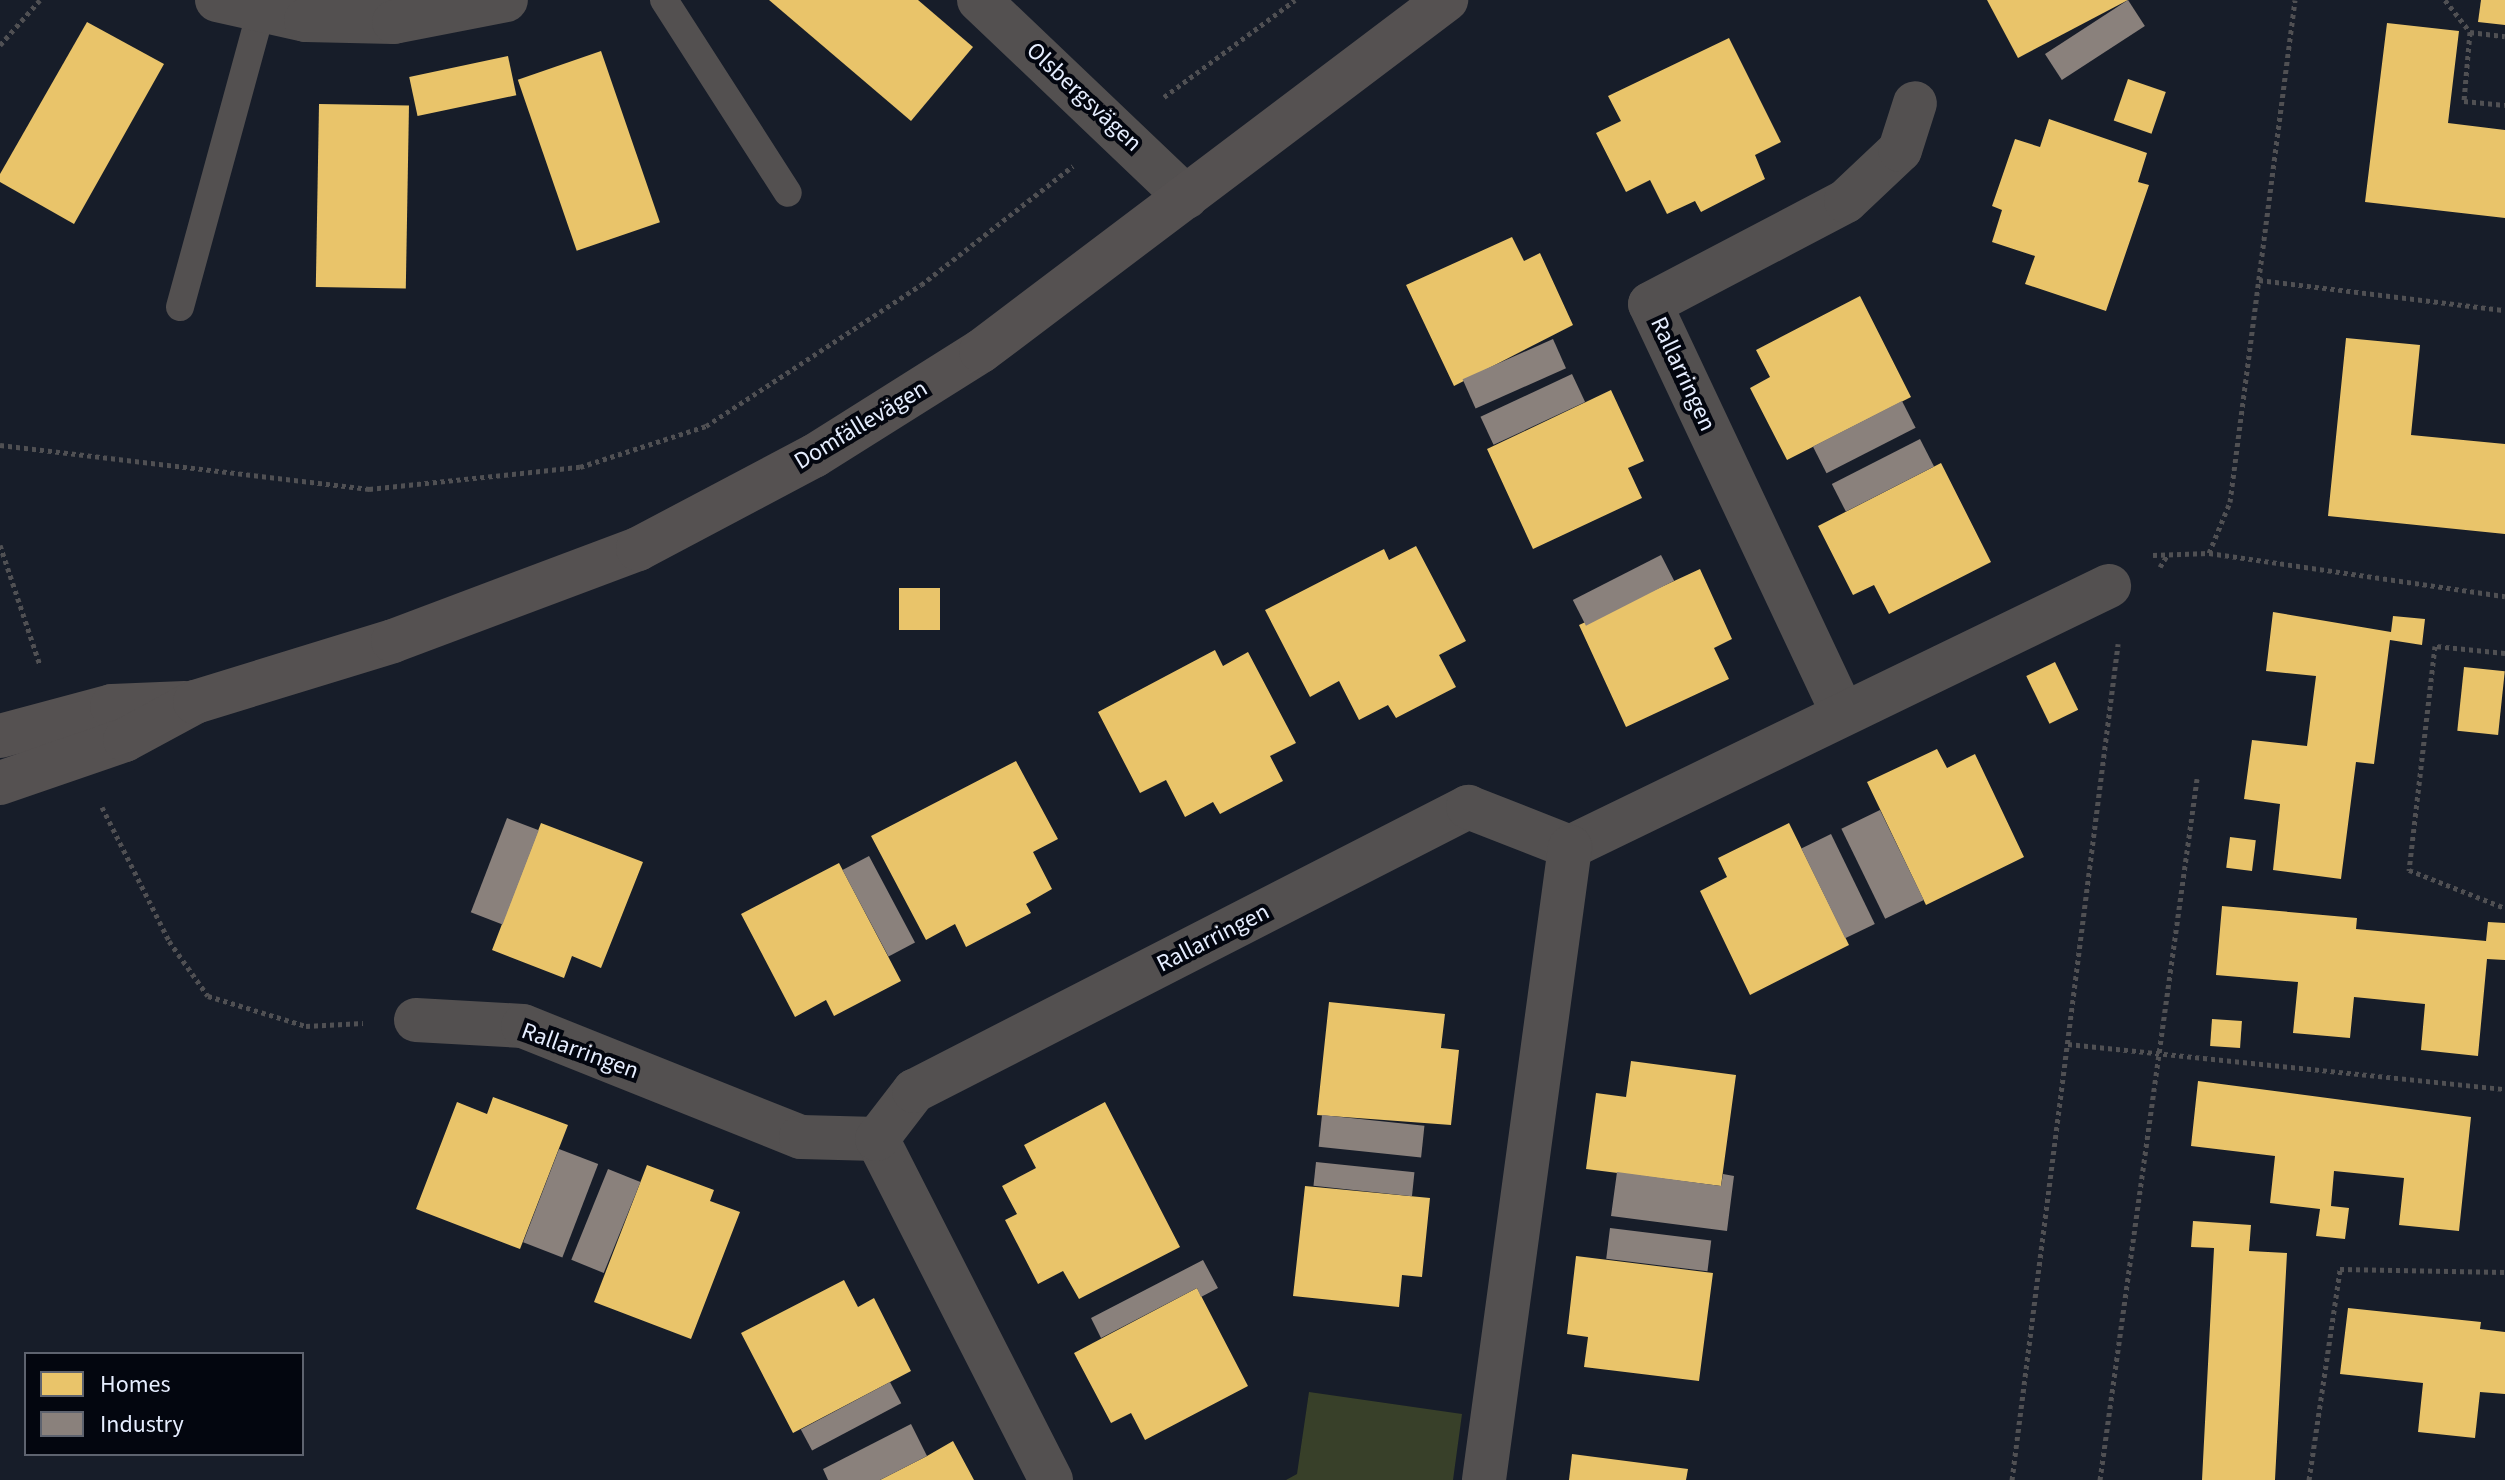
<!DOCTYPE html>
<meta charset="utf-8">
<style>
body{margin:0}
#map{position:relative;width:2505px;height:1480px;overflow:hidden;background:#171d29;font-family:"Source Sans 3",sans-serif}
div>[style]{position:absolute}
.green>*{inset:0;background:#384029}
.homes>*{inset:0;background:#e9c46a;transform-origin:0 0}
.industry>*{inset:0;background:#8a817c;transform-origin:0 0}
.path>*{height:5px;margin-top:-2.5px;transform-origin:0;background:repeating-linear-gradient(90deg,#505053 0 4px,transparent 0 8px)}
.lane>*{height:28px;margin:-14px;padding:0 14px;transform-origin:14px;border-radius:14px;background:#535050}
.street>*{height:44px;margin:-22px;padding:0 22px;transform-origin:22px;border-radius:22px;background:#535050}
.secondary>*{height:44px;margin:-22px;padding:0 22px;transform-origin:22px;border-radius:22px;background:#555151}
span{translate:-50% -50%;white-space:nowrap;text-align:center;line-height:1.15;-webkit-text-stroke:8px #03060f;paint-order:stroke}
.street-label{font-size:24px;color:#e6eeff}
.legend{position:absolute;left:24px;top:1352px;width:280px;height:104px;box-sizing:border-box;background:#03060f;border:2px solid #5e636f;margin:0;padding:10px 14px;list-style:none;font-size:24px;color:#e6eeff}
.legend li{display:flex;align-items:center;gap:16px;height:40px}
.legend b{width:40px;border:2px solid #5e636f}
</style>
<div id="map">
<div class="green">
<div style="clip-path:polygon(1309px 1392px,1462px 1414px,1453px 1480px,1286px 1480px,1297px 1474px)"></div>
</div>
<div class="homes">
<div style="clip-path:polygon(769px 0,918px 0,973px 47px,911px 121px)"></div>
<div style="clip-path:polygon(1987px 0,2128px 0,2018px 58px)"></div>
<div style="clip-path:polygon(2481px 0,2505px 0,2505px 25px,2478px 22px)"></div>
<div style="clip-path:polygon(87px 22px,164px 64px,74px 224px,0 182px,0 174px)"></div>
<div style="clip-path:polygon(2387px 23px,2459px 31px,2448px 123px,2505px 130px,2505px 218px,2365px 202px)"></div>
<div style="clip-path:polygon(1729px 38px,1781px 142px,1755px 155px,1765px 179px,1701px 212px,1695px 201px,1667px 214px,1650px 180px,1626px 192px,1596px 133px,1621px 121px,1608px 96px)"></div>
<div style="left:601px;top:51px;width:181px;height:88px;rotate:71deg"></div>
<div style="left:508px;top:56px;width:40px;height:101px;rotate:78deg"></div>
<div style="left:2128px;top:79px;width:40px;height:44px;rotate:19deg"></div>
<div style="left:319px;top:104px;width:90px;height:183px;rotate:1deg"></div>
<div style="clip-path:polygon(2049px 119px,2147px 153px,2138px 182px,2149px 185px,2106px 311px,2025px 284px,2035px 256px,1992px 242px,2002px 210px,1992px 206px,2015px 139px,2040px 147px)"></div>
<div style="clip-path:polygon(1512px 237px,1524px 261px,1540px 253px,1573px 325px,1454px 386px,1406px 285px)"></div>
<div style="clip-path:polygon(1860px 296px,1911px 397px,1787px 460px,1750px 388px,1770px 377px,1756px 350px)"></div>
<div style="clip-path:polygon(2346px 338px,2420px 345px,2411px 435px,2505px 444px,2505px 534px,2328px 516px)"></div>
<div style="clip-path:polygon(1611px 390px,1644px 461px,1628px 468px,1642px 498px,1533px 549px,1487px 449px)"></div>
<div style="clip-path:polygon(1941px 463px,1991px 562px,1889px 614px,1874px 585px,1853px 595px,1818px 526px)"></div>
<div style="clip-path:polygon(1416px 546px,1466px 641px,1439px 655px,1456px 687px,1396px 718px,1388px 705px,1359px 720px,1339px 681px,1310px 697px,1265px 610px,1384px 549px,1389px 560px)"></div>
<div style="clip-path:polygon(1700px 569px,1732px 639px,1714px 648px,1729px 679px,1626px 727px,1579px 625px)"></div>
<div style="left:899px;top:588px;width:41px;height:42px"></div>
<div style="clip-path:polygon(2273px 612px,2391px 632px,2393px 616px,2425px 619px,2422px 645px,2390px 640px,2374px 764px,2356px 762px,2341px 879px,2273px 870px,2280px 804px,2244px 799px,2252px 740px,2307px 746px,2316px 676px,2266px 671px)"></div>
<div style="clip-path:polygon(1215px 650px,1223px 666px,1248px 652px,1296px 743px,1270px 756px,1283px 781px,1220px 814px,1213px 802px,1185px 817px,1166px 780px,1140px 793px,1098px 712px)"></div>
<div style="left:2055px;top:662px;width:53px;height:32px;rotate:64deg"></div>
<div style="left:2464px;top:667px;width:41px;height:64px;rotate:6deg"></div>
<div style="clip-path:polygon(1937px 749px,1947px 768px,1975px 754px,2024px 857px,1926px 905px,1867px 782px)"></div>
<div style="clip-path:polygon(1016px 761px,1058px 839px,1033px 852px,1052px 889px,1026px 904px,1031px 913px,966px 947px,955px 924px,926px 940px,871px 836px)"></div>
<div style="clip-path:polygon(541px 823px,643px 862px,601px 968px,572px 956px,564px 978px,492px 950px)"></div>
<div style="clip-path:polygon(1789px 823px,1849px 945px,1750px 995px,1700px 891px,1727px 877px,1718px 858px)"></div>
<div style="left:2230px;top:837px;width:26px;height:31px;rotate:7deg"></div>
<div style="clip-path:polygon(839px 863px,901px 981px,834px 1016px,826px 1000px,795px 1017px,741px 914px)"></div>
<div style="clip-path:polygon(2222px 906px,2357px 918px,2356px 929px,2486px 941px,2488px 922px,2505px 923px,2505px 960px,2487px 959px,2478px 1056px,2421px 1050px,2425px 1004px,2354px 997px,2350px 1038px,2293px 1033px,2298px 982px,2216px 975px)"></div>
<div style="clip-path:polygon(1329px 1002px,1445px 1014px,1441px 1048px,1459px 1050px,1451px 1125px,1317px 1115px)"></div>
<div style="left:2212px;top:1019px;width:30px;height:27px;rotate:4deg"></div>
<div style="clip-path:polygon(1631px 1061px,1736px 1075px,1721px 1186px,1586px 1169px,1596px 1093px,1626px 1097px)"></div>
<div style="clip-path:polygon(2198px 1081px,2471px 1117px,2459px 1231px,2399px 1225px,2404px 1178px,2334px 1171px,2331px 1206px,2349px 1208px,2345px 1239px,2316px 1236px,2320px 1209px,2270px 1203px,2275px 1156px,2191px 1146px)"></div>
<div style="clip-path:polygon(493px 1097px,568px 1125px,520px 1249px,416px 1209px,457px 1102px,487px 1114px)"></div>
<div style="clip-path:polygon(1105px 1102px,1180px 1247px,1079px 1299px,1063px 1271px,1038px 1284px,1005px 1220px,1017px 1214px,1002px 1186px,1036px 1168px,1024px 1145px)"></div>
<div style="clip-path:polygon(647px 1165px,714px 1190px,710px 1201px,740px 1212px,691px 1339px,594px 1302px)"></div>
<div style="clip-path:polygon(1305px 1186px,1430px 1198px,1422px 1277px,1402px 1275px,1399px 1307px,1293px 1296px)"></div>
<div style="clip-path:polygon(2193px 1221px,2251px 1225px,2249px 1251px,2287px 1253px,2275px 1480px,2202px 1480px,2214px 1248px,2191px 1247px)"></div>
<div style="clip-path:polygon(1576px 1256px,1713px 1273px,1699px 1381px,1584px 1367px,1588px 1337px,1567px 1334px)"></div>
<div style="clip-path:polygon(844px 1280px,858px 1307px,874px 1298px,911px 1371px,793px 1433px,741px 1333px)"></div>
<div style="clip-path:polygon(1197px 1288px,1248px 1386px,1145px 1440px,1131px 1413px,1111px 1423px,1074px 1353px)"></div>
<div style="clip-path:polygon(2348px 1308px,2481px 1322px,2480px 1329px,2505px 1332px,2505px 1394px,2480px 1392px,2475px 1438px,2418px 1432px,2423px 1383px,2340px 1374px)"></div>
<div style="clip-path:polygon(953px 1441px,974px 1480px,880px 1480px,927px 1456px)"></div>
<div style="clip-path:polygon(1572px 1454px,1688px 1469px,1686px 1480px,1569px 1480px)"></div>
</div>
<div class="industry">
<div style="left:2128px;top:0;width:31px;height:99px;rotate:57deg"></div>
<div style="left:1553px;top:339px;width:32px;height:99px;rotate:66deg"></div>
<div style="left:1572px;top:374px;width:31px;height:101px;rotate:65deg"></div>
<div style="left:1902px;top:401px;width:30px;height:100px;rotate:63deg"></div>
<div style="left:1920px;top:439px;width:31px;height:99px;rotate:63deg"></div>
<div style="left:1661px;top:555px;width:29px;height:99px;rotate:63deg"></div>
<div style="left:1880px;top:810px;width:100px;height:43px;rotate:64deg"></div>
<div style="left:507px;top:818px;width:34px;height:101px;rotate:21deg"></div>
<div style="left:1831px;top:834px;width:100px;height:33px;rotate:64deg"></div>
<div style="left:869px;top:856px;width:98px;height:30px;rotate:62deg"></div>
<div style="left:1322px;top:1115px;width:103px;height:32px;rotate:6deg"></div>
<div style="left:559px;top:1149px;width:42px;height:100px;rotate:21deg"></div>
<div style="left:1316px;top:1162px;width:99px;height:24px;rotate:6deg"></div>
<div style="left:608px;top:1169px;width:35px;height:98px;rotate:22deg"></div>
<div style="clip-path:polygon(1617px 1172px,1721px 1186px,1723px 1174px,1734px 1176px,1727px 1231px,1611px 1216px)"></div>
<div style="left:1610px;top:1228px;width:102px;height:31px;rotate:7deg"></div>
<div style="clip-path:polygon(1203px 1260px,1218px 1288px,1201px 1297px,1197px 1288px,1101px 1338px,1091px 1318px)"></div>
<div style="left:890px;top:1382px;width:24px;height:101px;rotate:62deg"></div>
<div style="clip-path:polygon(911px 1424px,927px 1456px,880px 1480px,828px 1480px,823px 1469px)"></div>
</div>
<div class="path">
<div style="left:2445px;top:0;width:41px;rotate:52deg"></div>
<div style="left:2470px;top:32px;width:35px;rotate:7deg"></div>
<div style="left:2470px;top:32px;width:69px;rotate:95deg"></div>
<div style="left:2464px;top:101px;width:41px;rotate:5.6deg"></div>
<div style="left:0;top:45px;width:60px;rotate:-48.4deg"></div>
<div style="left:1164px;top:97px;width:163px;rotate:-36.5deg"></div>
<div style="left:2259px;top:280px;width:248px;rotate:7deg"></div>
<div style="left:0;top:445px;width:372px;rotate:6.8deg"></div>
<div style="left:369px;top:489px;width:212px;rotate:-6deg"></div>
<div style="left:580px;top:467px;width:133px;rotate:-18deg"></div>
<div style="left:706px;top:426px;width:257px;rotate:-33.3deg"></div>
<div style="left:921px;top:285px;width:193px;rotate:-38.1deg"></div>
<div style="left:0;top:545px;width:126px;rotate:71.6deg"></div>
<div style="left:2209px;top:553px;width:55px;rotate:-67.6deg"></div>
<div style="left:2230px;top:502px;width:506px;rotate:-82.62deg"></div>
<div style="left:2153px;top:555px;width:56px;rotate:-2deg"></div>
<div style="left:2209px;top:553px;width:299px;rotate:8.3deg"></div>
<div style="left:2160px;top:567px;width:15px;rotate:-58deg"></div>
<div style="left:2505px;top:653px;width:70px;rotate:-174.3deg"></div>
<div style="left:2435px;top:646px;width:226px;rotate:96.6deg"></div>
<div style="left:2409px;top:870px;width:103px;rotate:21.6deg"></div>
<div style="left:102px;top:807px;width:150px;rotate:63.4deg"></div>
<div style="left:169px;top:941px;width:67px;rotate:54.7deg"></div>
<div style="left:208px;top:996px;width:102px;rotate:17deg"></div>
<div style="left:306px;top:1026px;width:57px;rotate:-3deg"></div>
<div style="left:2068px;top:1044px;width:439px;rotate:5.9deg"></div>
<div style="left:2012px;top:1480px;width:843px;rotate:-82.77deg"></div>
<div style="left:2100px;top:1480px;width:708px;rotate:-82.12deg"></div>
<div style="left:2309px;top:1480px;width:213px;rotate:-81.6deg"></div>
<div style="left:2340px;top:1269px;width:165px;rotate:1deg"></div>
</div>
<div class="lane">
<div style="left:664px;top:0;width:229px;rotate:57.3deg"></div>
<div style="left:180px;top:307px;width:304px;rotate:-74.7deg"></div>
</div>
<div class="street">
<div style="left:217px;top:0;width:91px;rotate:12.7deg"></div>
<div style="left:306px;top:20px;width:88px;rotate:1.3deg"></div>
<div style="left:394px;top:22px;width:114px;rotate:-11.1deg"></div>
<div style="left:979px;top:0;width:286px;rotate:43.6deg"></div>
<div style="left:1843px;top:714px;width:453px;rotate:-115.2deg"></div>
<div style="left:1650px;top:304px;width:221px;rotate:-27.7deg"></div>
<div style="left:1846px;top:201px;width:74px;rotate:-43.4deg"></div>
<div style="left:1900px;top:150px;width:49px;rotate:-72.3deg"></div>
<div style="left:1570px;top:847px;width:599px;rotate:-25.84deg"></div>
<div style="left:416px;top:1020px;width:107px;rotate:3.2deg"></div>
<div style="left:523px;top:1026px;width:299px;rotate:21.8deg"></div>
<div style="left:801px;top:1137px;width:76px;rotate:1.5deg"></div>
<div style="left:1051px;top:1480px;width:383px;rotate:-117deg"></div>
<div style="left:877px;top:1139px;width:61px;rotate:-52.4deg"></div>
<div style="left:914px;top:1091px;width:623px;rotate:-27.14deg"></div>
<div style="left:1468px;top:807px;width:110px;rotate:21.4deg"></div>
<div style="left:1570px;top:847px;width:639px;rotate:97.74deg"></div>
</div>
<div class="secondary">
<div style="left:0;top:736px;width:116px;rotate:-15deg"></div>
<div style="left:112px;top:706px;width:73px;rotate:-2.4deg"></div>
<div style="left:0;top:783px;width:132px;rotate:-19deg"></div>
<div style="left:125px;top:740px;width:80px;rotate:-28.5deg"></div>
<div style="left:195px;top:702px;width:207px;rotate:-17.1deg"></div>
<div style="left:393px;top:641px;width:262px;rotate:-20.6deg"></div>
<div style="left:638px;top:549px;width:199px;rotate:-27.9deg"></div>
<div style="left:814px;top:456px;width:197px;rotate:-32.2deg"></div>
<div style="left:981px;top:351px;width:583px;rotate:-37.05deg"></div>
</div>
<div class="street-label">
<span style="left:1084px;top:97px;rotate:43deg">Olsbergsvägen</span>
<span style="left:1683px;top:374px;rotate:65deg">Rallarringen</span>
<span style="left:861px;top:425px;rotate:-31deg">Domfällevägen</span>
<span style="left:1213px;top:938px;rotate:-27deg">Rallarringen</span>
<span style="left:580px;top:1051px;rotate:20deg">Rallarringen</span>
</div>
<ul class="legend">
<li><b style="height:22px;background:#e9c46a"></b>Homes</li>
<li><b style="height:22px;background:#8a817c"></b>Industry</li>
</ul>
</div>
